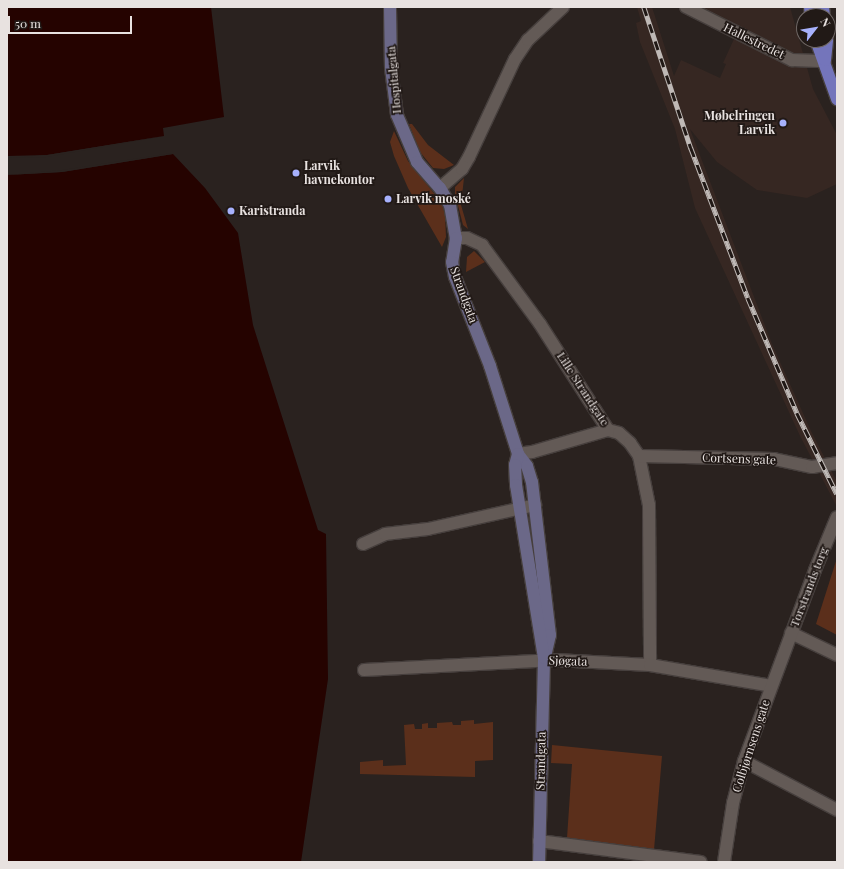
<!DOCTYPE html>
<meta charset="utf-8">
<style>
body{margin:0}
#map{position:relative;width:844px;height:869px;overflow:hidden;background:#2a221f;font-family:"Playfair Display",serif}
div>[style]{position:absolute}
.built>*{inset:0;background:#362722}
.green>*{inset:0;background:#5b2f1b}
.water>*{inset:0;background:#250300}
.pier>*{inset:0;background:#2a221f}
.roads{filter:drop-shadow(1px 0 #463f3d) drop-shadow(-1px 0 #463f3d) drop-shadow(0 1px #463f3d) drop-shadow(0 -1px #463f3d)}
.street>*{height:12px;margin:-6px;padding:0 6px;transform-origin:6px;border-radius:6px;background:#635a56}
.secondary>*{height:12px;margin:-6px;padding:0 6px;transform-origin:6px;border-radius:6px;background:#6b6888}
.primary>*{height:12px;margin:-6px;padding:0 6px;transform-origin:6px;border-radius:6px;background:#7475bb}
.rail>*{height:4.5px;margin-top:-2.25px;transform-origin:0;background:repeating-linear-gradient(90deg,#211916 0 9px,#bfb9b6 0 18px);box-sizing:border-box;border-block:1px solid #bfb9b6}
.dots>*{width:11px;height:11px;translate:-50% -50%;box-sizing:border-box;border:2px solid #211916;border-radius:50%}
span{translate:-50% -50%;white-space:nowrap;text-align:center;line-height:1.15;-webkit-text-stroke:3.5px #211916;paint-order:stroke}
.street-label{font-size:12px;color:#e8e2e0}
.poi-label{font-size:12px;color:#e8e2e0;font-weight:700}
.right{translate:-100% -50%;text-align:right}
.left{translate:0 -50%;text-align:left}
.frame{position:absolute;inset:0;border:8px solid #e8e2e0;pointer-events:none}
.north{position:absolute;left:796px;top:8px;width:40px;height:40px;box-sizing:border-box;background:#211916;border:1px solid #716967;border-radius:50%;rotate:59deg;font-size:11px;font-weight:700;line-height:16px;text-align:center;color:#e8e2e0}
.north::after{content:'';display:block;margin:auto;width:14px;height:18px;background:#a7b1fc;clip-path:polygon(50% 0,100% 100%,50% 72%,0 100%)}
.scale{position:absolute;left:8px;top:16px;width:124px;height:18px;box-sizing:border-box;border:2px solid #e8e2e0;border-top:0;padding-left:5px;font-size:12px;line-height:14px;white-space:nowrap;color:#e8e2e0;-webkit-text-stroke:3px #211916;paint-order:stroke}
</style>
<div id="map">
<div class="built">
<div style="clip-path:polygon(637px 7px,652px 7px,674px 76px,681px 60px,720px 78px,726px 64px,723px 63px,739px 28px,700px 7px,790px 7px,813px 89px,837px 135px,837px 184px,807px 198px,757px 190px,717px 162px,690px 129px,772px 344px,811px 431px,837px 482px,837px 507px,800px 436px,695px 208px,675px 129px,640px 42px,636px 23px,641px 21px)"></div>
</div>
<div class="green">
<div style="clip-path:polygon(409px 124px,412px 124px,428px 145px,454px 165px,444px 169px,433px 168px,420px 152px)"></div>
<div style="clip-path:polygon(394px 131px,408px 161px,441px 202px,445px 214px,446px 237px,442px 247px,408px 188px,394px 156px,390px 142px)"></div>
<div style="clip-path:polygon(464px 178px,461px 205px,468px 229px,463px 225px,455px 194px,455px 187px)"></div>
<div style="clip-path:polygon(474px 251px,485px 262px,466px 272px,467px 257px)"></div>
<div style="clip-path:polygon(837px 558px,837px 635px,816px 624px)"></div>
<div style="clip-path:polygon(474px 720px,474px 724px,493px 722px,493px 760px,475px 761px,475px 777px,360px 774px,360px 762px,383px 760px,383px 766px,406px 765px,404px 725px,414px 724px,415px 729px,422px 729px,422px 724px,428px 723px,428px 728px,437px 728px,437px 723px,452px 722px,453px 725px,461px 725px,461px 721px)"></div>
<div style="clip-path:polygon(552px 745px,662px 756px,654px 850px,567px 838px,572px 764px,551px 763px)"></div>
</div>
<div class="water">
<div style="clip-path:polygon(7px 7px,211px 7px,224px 117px,163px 128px,164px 136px,47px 155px,7px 156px)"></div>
<div style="clip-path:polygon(173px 154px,205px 188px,238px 233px,253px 325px,318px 530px,326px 534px,328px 679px,301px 862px,7px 862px,7px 175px,62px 172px)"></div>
</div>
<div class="pier">
<div style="clip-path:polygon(164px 136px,47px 157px,7px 158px,47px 155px)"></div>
<div style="clip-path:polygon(172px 153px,173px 154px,62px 172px,7px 175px,62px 170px)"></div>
</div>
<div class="roads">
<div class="street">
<div style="left:686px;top:7px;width:119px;rotate:26.6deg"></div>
<div style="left:792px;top:60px;width:33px;rotate:2deg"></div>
<div style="left:440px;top:188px;width:29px;rotate:-41deg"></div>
<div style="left:462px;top:169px;width:14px;rotate:-60deg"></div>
<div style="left:469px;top:157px;width:108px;rotate:-64.9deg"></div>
<div style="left:515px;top:59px;width:23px;rotate:-56deg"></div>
<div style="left:528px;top:40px;width:48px;rotate:-43.3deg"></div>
<div style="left:456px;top:238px;width:11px"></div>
<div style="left:467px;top:238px;width:17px;rotate:25deg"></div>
<div style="left:482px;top:245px;width:98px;rotate:53.7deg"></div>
<div style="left:540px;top:324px;width:126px;rotate:57.3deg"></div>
<div style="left:608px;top:430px;width:11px;rotate:15deg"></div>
<div style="left:619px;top:433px;width:15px;rotate:42deg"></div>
<div style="left:630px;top:443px;width:16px;rotate:55deg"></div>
<div style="left:639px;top:456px;width:50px;rotate:78.5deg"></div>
<div style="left:649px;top:505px;width:160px;rotate:89.6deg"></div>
<div style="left:518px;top:454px;width:14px;rotate:-8deg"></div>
<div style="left:532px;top:452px;width:79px;rotate:-16.1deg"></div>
<div style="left:639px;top:456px;width:135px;rotate:1.3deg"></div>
<div style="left:774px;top:459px;width:39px;rotate:12deg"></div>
<div style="left:812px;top:467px;width:25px;rotate:-9deg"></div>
<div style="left:363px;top:544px;width:24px;rotate:-24deg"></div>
<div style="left:385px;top:534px;width:43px;rotate:-6.6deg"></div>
<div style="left:428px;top:529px;width:110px;rotate:-12.6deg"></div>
<div style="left:791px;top:633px;width:51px;rotate:25.6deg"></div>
<div style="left:364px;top:670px;width:191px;rotate:-3deg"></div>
<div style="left:555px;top:660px;width:95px;rotate:3deg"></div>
<div style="left:650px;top:665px;width:123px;rotate:9.8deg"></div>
<div style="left:744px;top:761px;width:105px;rotate:27.8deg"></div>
<div style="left:539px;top:841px;width:163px;rotate:7.4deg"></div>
<div style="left:724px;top:862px;width:60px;rotate:-81.3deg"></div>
<div style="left:733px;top:803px;width:43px;rotate:-75.3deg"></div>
<div style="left:744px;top:761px;width:204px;rotate:-69.6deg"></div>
<div style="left:815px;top:570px;width:57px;rotate:-67.5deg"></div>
</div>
<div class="secondary">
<div style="left:390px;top:7px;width:61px;rotate:89.1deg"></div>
<div style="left:391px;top:68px;width:47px;rotate:82.7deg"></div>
<div style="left:397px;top:115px;width:51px;rotate:66.9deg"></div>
<div style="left:417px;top:162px;width:35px;rotate:49deg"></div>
<div style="left:440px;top:188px;width:20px;rotate:60deg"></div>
<div style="left:450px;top:205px;width:34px;rotate:80deg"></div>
<div style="left:456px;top:238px;width:24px;rotate:99deg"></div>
<div style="left:452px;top:262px;width:15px;rotate:79deg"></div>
<div style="left:455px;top:277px;width:96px;rotate:68.5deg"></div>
<div style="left:490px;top:366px;width:92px;rotate:72.3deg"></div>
<div style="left:518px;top:454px;width:15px;rotate:53deg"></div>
<div style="left:527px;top:466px;width:17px;rotate:73deg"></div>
<div style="left:532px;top:482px;width:154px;rotate:83.3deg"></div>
<div style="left:550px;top:635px;width:26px;rotate:103deg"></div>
<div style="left:544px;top:660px;width:202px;rotate:91.4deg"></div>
<div style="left:518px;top:454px;width:11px;rotate:105deg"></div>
<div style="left:515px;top:465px;width:20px;rotate:87deg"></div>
<div style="left:516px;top:485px;width:175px;rotate:80.8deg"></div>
</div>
<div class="primary">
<div style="left:810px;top:7px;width:9px;rotate:84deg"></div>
<div style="left:823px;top:7px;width:9px;rotate:84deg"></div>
<div style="left:816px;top:40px;width:63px;rotate:70.4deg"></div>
<div style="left:825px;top:60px;width:20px;rotate:-84deg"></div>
</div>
</div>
<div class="rail">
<div style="left:644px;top:7px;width:149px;rotate:71.6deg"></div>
<div style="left:691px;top:148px;width:160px;rotate:69.2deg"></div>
<div style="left:748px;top:298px;width:125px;rotate:66.9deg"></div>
<div style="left:797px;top:413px;width:90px;rotate:63.7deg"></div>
</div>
<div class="dots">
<div style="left:783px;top:123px;background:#a7b1fc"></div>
<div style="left:296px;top:173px;background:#a7b1fc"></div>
<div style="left:388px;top:199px;background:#a7b1fc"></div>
<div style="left:231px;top:211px;background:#a7b1fc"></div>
</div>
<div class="street-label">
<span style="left:754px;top:41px;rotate:26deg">Hallestredet</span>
<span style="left:394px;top:80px;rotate:-95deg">Hospitalgata</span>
<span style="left:464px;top:295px;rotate:70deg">Strandgata</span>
<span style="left:583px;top:389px;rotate:57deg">Lille Strandgate</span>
<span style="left:739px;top:459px;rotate:2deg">Cortsens gate</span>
<span style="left:809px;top:587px;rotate:-69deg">Torstrands torg</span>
<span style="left:568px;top:661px;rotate:2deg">Sjøgata</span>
<span style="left:751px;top:746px;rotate:-72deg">Colbjørnsens gate</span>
<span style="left:541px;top:761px;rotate:-89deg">Strandgata</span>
</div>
<div class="poi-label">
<span class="right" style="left:775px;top:123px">Møbelringen<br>Larvik</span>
<span class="left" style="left:304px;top:173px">Larvik<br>havnekontor</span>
<span class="left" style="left:396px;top:199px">Larvik moské</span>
<span class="left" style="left:239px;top:211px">Karistranda</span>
</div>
<div class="frame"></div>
<div class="north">N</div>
<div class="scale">50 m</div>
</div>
